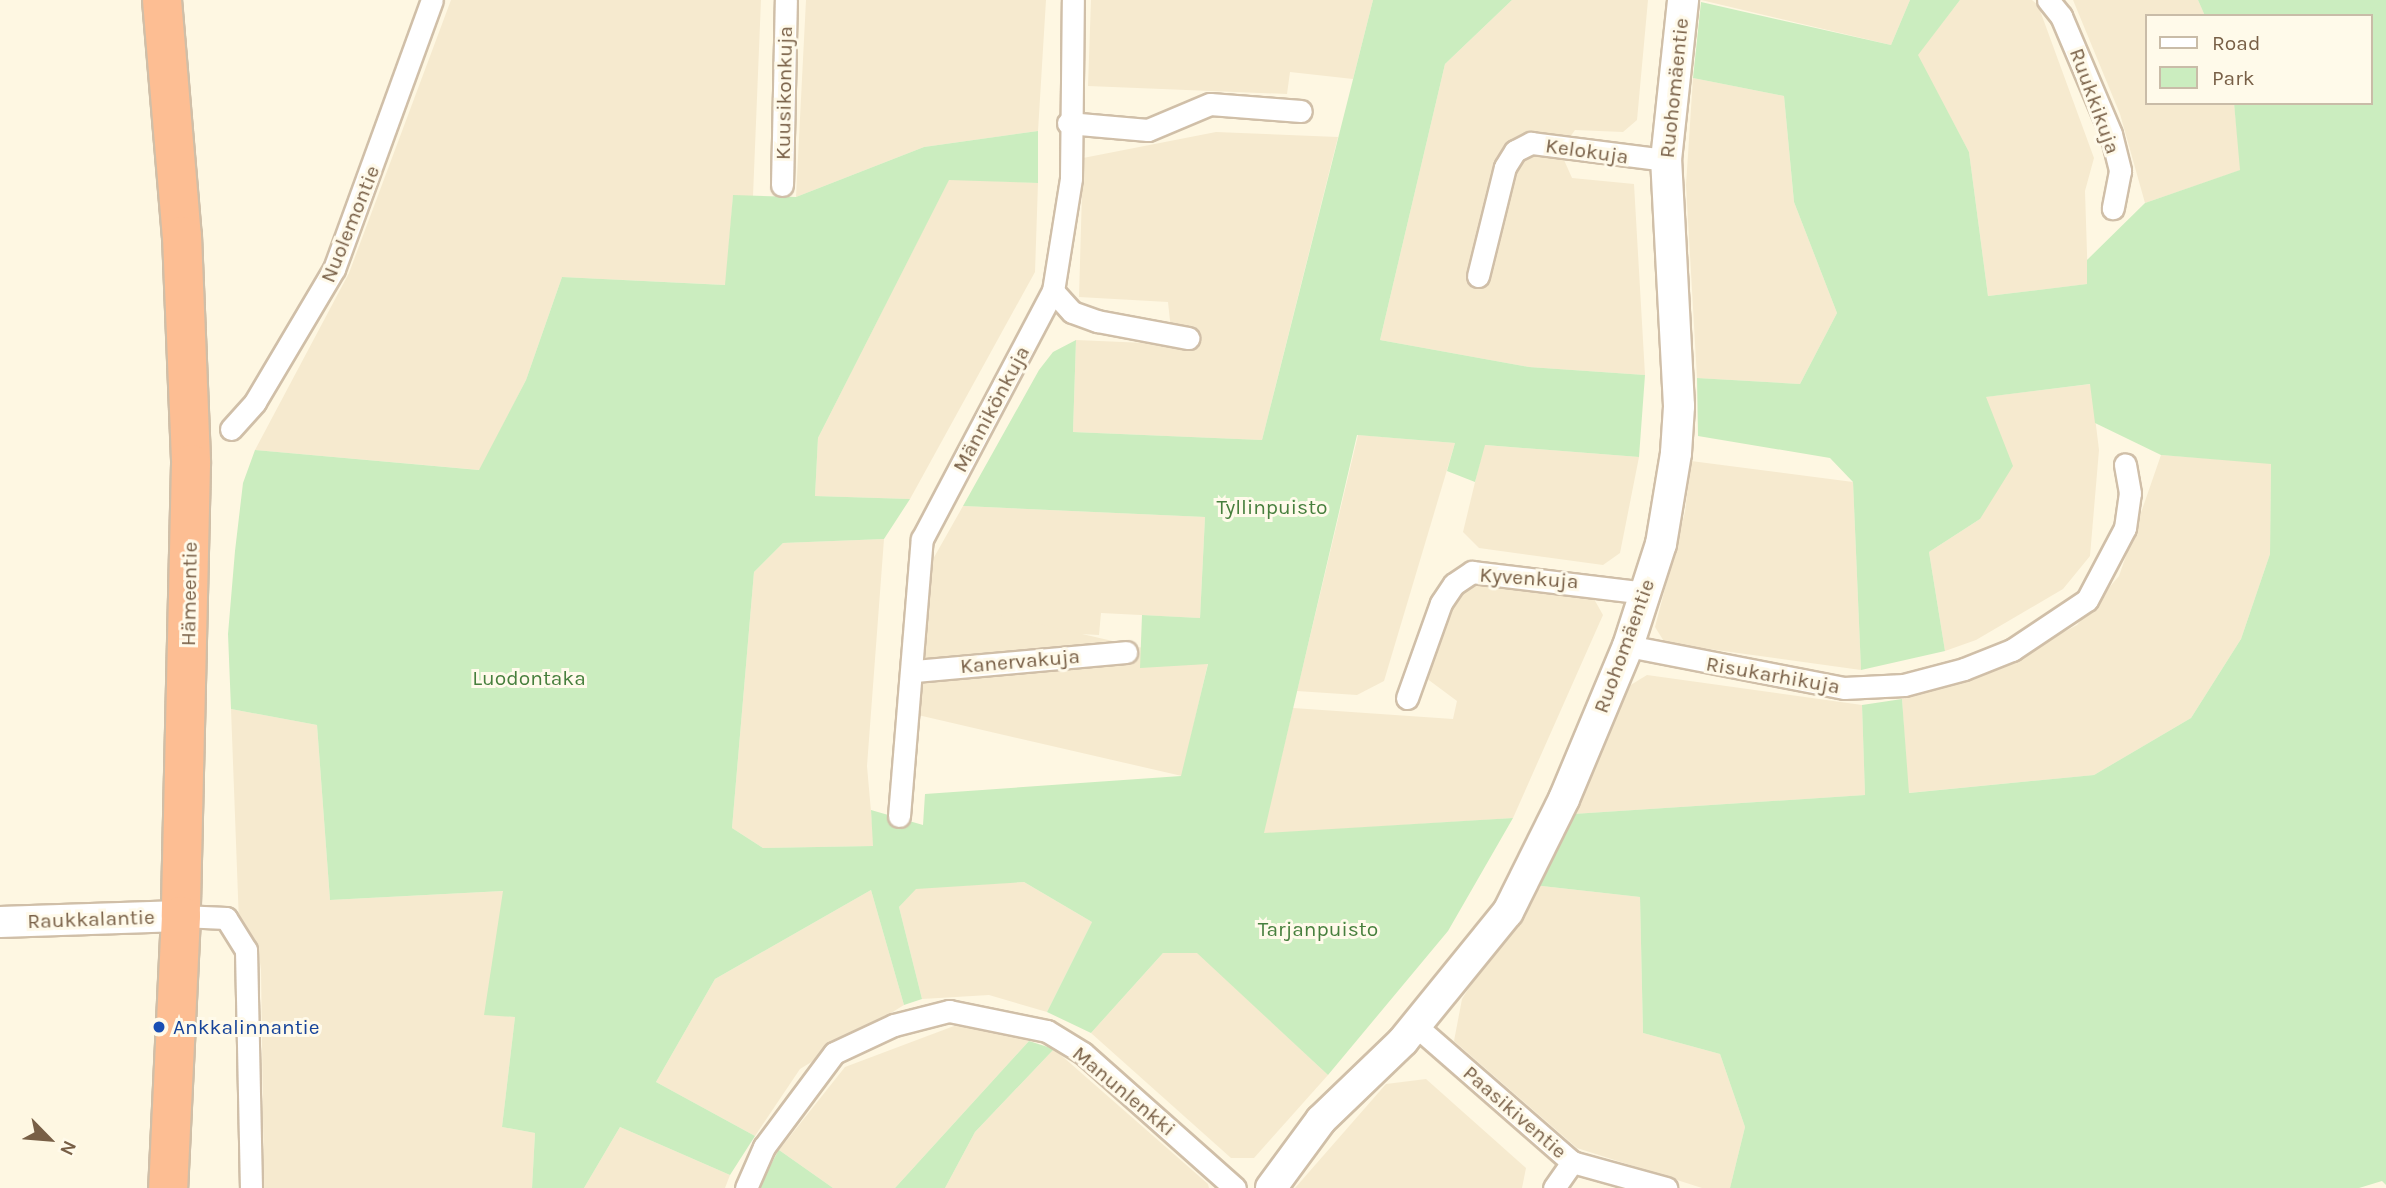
<!DOCTYPE html>
<meta charset="utf-8">
<style>
body{margin:0}
#map{position:relative;width:2386px;height:1188px;overflow:hidden;background:#fef7e2;font-family:Karla,sans-serif}
div>[style]{position:absolute}
.residential>*{inset:0;background:#f6eacf;transform-origin:0 0}
.green>*{inset:0;background:#cbedbf}
.roads{filter:drop-shadow(2px 0 #d0bfa8) drop-shadow(-2px 0 #d0bfa8) drop-shadow(0 2px #d0bfa8) drop-shadow(0 -2px #d0bfa8)}
.street>*{height:21px;margin:-10.5px;padding:0 10.5px;transform-origin:10.5px;border-radius:10.5px;background:#fff}
.secondary>*{height:30px;margin:-15px;padding:0 15px;transform-origin:15px;border-radius:15px;background:#fff}
.highway>*{height:38px;margin:-19px;padding:0 19px;transform-origin:19px;border-radius:19px;background:#fdbe93}
.dots>*{width:19px;height:19px;translate:-50% -50%;box-sizing:border-box;border:4px solid #fffaea;border-radius:50%}
span{translate:-50% -50%;white-space:nowrap;text-align:center;line-height:1.15;-webkit-text-stroke:6px #fffaea;paint-order:stroke}
.street-label{font-size:21px;color:#785f46}
.park-label{font-size:21px;color:#477f3d}
.transit-label{font-size:21px;color:#164399}
.left{translate:0 -50%;text-align:left}
.legend{position:absolute;left:2145px;top:14px;width:228px;height:91px;box-sizing:border-box;background:#fffaea;border:2px solid #c9bca8;margin:0;padding:9px 12px;list-style:none;font-size:21px;color:#785f46}
.legend li{display:flex;align-items:center;gap:14px;height:35px}
.legend b{width:35px;border:2px solid #c9bca8}
.north{position:absolute;left:14px;top:1104px;width:70px;height:70px;-webkit-text-stroke:5px #fffaea;paint-order:stroke;rotate:115deg;font-size:19px;font-weight:700;line-height:28px;text-align:center;color:#785f46}
.north::after{content:'';display:block;margin:auto;width:24px;height:32px;background:#785f46;clip-path:polygon(50% 0,100% 100%,50% 72%,0 100%)}
</style>
<div id="map">
<div class="residential">
<div style="clip-path:polygon(451px 0,761px 0,753px 196px,733px 196px,726px 285px,562px 277px,526px 380px,480px 470px,255px 450px,349px 273px)"></div>
<div style="clip-path:polygon(806px 0,1046px 0,1038px 131px,924px 147px,796px 197px)"></div>
<div style="clip-path:polygon(1091px 0,1373px 0,1353px 79px,1290px 72px,1287px 94px,1088px 86px)"></div>
<div style="clip-path:polygon(1512px 0,1648px 0,1637px 120px,1623px 132px,1575px 130px,1560px 151px,1572px 178px,1634px 184px,1645px 375px,1529px 367px,1380px 340px,1445px 64px)"></div>
<div style="clip-path:polygon(1701px 0,1910px 0,1891px 45px)"></div>
<div style="clip-path:polygon(1960px 0,2032px 0,2038px 5px,2094px 158px,2085px 191px,2088px 284px,1988px 296px,1969px 152px,1917px 55px)"></div>
<div style="clip-path:polygon(2073px 0,2198px 0,2205px 16px,2146px 16px,2146px 103px,2234px 103px,2241px 170px,2145px 203px,2120px 114px)"></div>
<div style="clip-path:polygon(1693px 78px,1784px 96px,1794px 202px,1837px 313px,1800px 384px,1697px 378px,1686px 185px)"></div>
<div style="clip-path:polygon(1216px 132px,1338px 137px,1262px 440px,1073px 432px,1076px 340px,1169px 344px,1171px 330px,1168px 302px,1079px 297px,1083px 158px)"></div>
<div style="clip-path:polygon(949px 179px,1038px 183px,1035px 272px,910px 499px,815px 496px,818px 438px)"></div>
<div style="clip-path:polygon(2091px 384px,2099px 450px,2090px 556px,2063px 589px,1976px 640px,1945px 651px,1929px 552px,1980px 519px,1985px 397px)"></div>
<div style="clip-path:polygon(1358px 435px,1455px 443px,1384px 681px,1357px 695px,1297px 691px)"></div>
<div style="clip-path:polygon(1484px 445px,1639px 457px,1620px 553px,1603px 565px,1479px 548px,1463px 532px)"></div>
<div style="clip-path:polygon(2161px 455px,2271px 463px,2270px 554px,2241px 639px,2191px 718px,2094px 775px,1908px 793px,1902px 699px,1977px 677px,2077px 625px,2119px 576px)"></div>
<div style="clip-path:polygon(1691px 461px,1853px 482px,1861px 670px,1665px 643px,1655px 627px,1685px 512px)"></div>
<div style="clip-path:polygon(963px 506px,1205px 517px,1200px 618px,1101px 613px,1099px 635px,925px 626px,928px 568px)"></div>
<div style="clip-path:polygon(884px 539px,867px 766px,874px 846px,763px 848px,732px 828px,754px 572px,783px 543px)"></div>
<div style="clip-path:polygon(1472px 582px,1594px 599px,1603px 615px,1513px 818px,1263px 834px,1293px 708px,1453px 719px,1457px 701px,1422px 675px,1444px 601px)"></div>
<div style="left:1208px;top:663px;width:116px;height:293px;rotate:103deg"></div>
<div style="clip-path:polygon(1647px 675px,1862px 705px,1865px 795px,1573px 814px,1629px 686px)"></div>
<div style="clip-path:polygon(231px 709px,317px 725px,330px 900px,504px 891px,485px 1014px,515px 1017px,502px 1127px,535px 1133px,532px 1188px,264px 1188px,261px 970px,259px 955px,239px 923px)"></div>
<div style="clip-path:polygon(1024px 882px,1092px 922px,1047px 1012px,989px 995px,922px 999px,899px 907px,916px 888px)"></div>
<div style="clip-path:polygon(1533px 885px,1640px 897px,1643px 1033px,1720px 1054px,1745px 1127px,1730px 1188px,1702px 1188px,1577px 1148px,1454px 1041px,1462px 999px)"></div>
<div style="clip-path:polygon(871px 890px,904px 1005px,800px 1069px,755px 1136px,656px 1082px,715px 979px)"></div>
<div style="clip-path:polygon(1163px 953px,1198px 953px,1328px 1075px,1254px 1158px,1231px 1158px,1091px 1033px)"></div>
<div style="clip-path:polygon(954px 1026px,998px 1028px,1029px 1041px,895px 1188px,833px 1188px,779px 1150px,845px 1067px)"></div>
<div style="clip-path:polygon(1054px 1049px,1208px 1184px,1209px 1188px,945px 1188px,975px 1132px)"></div>
<div style="clip-path:polygon(1426px 1079px,1526px 1168px,1522px 1188px,1295px 1188px,1386px 1084px)"></div>
<div style="clip-path:polygon(620px 1127px,730px 1175px,725px 1188px,584px 1188px)"></div>
</div>
<div class="green">
<div style="clip-path:polygon(1373px 0,1512px 0,1445px 64px,1380px 340px,1529px 367px,1645px 375px,1639px 457px,1485px 445px,1475px 482px,1447px 471px,1455px 443px,1357px 435px,1264px 833px,1513px 818px,1448px 931px,1328px 1075px,1197px 953px,1163px 953px,1091px 1033px,1047px 1012px,1092px 922px,1024px 882px,916px 889px,899px 907px,922px 999px,904px 1005px,871px 890px,715px 979px,656px 1082px,755px 1136px,730px 1175px,620px 1127px,584px 1188px,532px 1188px,535px 1133px,502px 1127px,515px 1017px,484px 1015px,503px 891px,330px 900px,317px 725px,231px 709px,228px 634px,235px 551px,243px 483px,255px 450px,479px 470px,526px 380px,562px 277px,725px 285px,733px 195px,796px 197px,924px 147px,1038px 131px,1038px 183px,949px 180px,818px 438px,815px 496px,910px 499px,884px 539px,783px 543px,754px 572px,732px 828px,763px 848px,873px 846px,871px 810px,923px 825px,925px 794px,1181px 776px,1208px 664px,1140px 668px,1142px 615px,1200px 618px,1205px 517px,963px 506px,1039px 370px,1053px 352px,1076px 340px,1073px 432px,1262px 440px)"></div>
<div style="clip-path:polygon(1910px 0,1960px 0,1918px 55px,1969px 152px,1988px 296px,2087px 284px,2087px 260px,2145px 203px,2240px 170px,2234px 103px,2370px 103px,2370px 16px,2205px 16px,2198px 0,2386px 0,2386px 1185px,2382px 1181px,2359px 1188px,1730px 1188px,1745px 1127px,1720px 1054px,1643px 1033px,1640px 897px,1533px 885px,1573px 814px,1865px 795px,1862px 705px,1902px 699px,1909px 793px,2094px 775px,2191px 718px,2241px 639px,2270px 554px,2271px 464px,2161px 455px,2095px 423px,2090px 384px,1986px 397px,2013px 466px,1980px 519px,1929px 552px,1945px 651px,1861px 670px,1853px 482px,1830px 458px,1698px 436px,1697px 378px,1800px 384px,1837px 313px,1794px 202px,1784px 96px,1693px 78px,1701px 2px,1891px 45px)"></div>
<div style="clip-path:polygon(1029px 1041px,1054px 1049px,975px 1132px,945px 1188px,895px 1188px)"></div>
<div style="clip-path:polygon(779px 1149px,779px 1150px,833px 1188px,759px 1188px)"></div>
</div>
<div class="roads">
<div class="street">
<div style="left:2048px;top:0;width:21px;rotate:51deg"></div>
<div style="left:2061px;top:16px;width:128px;rotate:67deg"></div>
<div style="left:2111px;top:134px;width:38px;rotate:76deg"></div>
<div style="left:2120px;top:171px;width:38px;rotate:101deg"></div>
<div style="left:1068px;top:123px;width:80px;rotate:5deg"></div>
<div style="left:1148px;top:130px;width:67px;rotate:-22.8deg"></div>
<div style="left:1210px;top:104px;width:91px;rotate:4.4deg"></div>
<div style="left:782px;top:185px;width:185px;rotate:-88.8deg"></div>
<div style="left:1478px;top:276px;width:112px;rotate:-76.1deg"></div>
<div style="left:1505px;top:167px;width:19px;rotate:-58deg"></div>
<div style="left:1515px;top:151px;width:18px;rotate:-27deg"></div>
<div style="left:1531px;top:143px;width:136px;rotate:7.2deg"></div>
<div style="left:1053px;top:291px;width:28px;rotate:48deg"></div>
<div style="left:1072px;top:312px;width:27px;rotate:20deg"></div>
<div style="left:1097px;top:321px;width:93px;rotate:10.6deg"></div>
<div style="left:231px;top:429px;width:36px;rotate:-48deg"></div>
<div style="left:255px;top:402px;width:155px;rotate:-59.3deg"></div>
<div style="left:334px;top:269px;width:286px;rotate:-70deg"></div>
<div style="left:1628px;top:646px;width:220px;rotate:11deg"></div>
<div style="left:1844px;top:688px;width:60px;rotate:-2.9deg"></div>
<div style="left:1904px;top:685px;width:62px;rotate:-14.9deg"></div>
<div style="left:1964px;top:669px;width:52px;rotate:-21.6deg"></div>
<div style="left:2012px;top:650px;width:90px;rotate:-33.7deg"></div>
<div style="left:2087px;top:600px;width:81px;rotate:-62.2deg"></div>
<div style="left:2125px;top:528px;width:35px;rotate:-82deg"></div>
<div style="left:2130px;top:493px;width:29px;rotate:-100deg"></div>
<div style="left:914px;top:671px;width:213px;rotate:-5.1deg"></div>
<div style="left:1407px;top:698px;width:101px;rotate:-70.3deg"></div>
<div style="left:1441px;top:603px;width:23px;rotate:-56deg"></div>
<div style="left:1454px;top:584px;width:22px;rotate:-34deg"></div>
<div style="left:1472px;top:572px;width:175px;rotate:6.9deg"></div>
<div style="left:899px;top:816px;width:278px;rotate:-85.3deg"></div>
<div style="left:922px;top:539px;width:280px;rotate:-62.2deg"></div>
<div style="left:1053px;top:291px;width:114px;rotate:-80.9deg"></div>
<div style="left:1071px;top:178px;width:178px;rotate:-89.4deg"></div>
<div style="left:181px;top:916px;width:45px;rotate:2.5deg"></div>
<div style="left:226px;top:918px;width:38px;rotate:58deg"></div>
<div style="left:246px;top:950px;width:238px;rotate:88.8deg"></div>
<div style="left:1416px;top:1026px;width:207px;rotate:41.1deg"></div>
<div style="left:1572px;top:1162px;width:98px;rotate:15.5deg"></div>
<div style="left:746px;top:1188px;width:45px;rotate:-66.3deg"></div>
<div style="left:764px;top:1147px;width:117px;rotate:-53.3deg"></div>
<div style="left:834px;top:1053px;width:66px;rotate:-25deg"></div>
<div style="left:894px;top:1025px;width:57px;rotate:-14.3deg"></div>
<div style="left:949px;top:1011px;width:100px;rotate:11.5deg"></div>
<div style="left:1047px;top:1031px;width:42px;rotate:31.4deg"></div>
<div style="left:1083px;top:1053px;width:203px;rotate:41.6deg"></div>
<div style="left:1554px;top:1188px;width:32px;rotate:-55deg"></div>
</div>
<div class="secondary">
<div style="left:0;top:922px;width:181px;rotate:-1.9deg"></div>
<div style="left:1271px;top:1188px;width:84px;rotate:-53.7deg"></div>
<div style="left:1321px;top:1120px;width:114px;rotate:-43.9deg"></div>
<div style="left:1403px;top:1041px;width:166px;rotate:-50.9deg"></div>
<div style="left:1508px;top:912px;width:126px;rotate:-63.6deg"></div>
<div style="left:1564px;top:799px;width:166px;rotate:-67.3deg"></div>
<div style="left:1628px;top:646px;width:107px;rotate:-72.1deg"></div>
<div style="left:1661px;top:544px;width:92px;rotate:-80.6deg"></div>
<div style="left:1676px;top:453px;width:47px;rotate:-86.3deg"></div>
<div style="left:1679px;top:406px;width:246px;rotate:-93deg"></div>
<div style="left:1666px;top:160px;width:161px;rotate:-83.9deg"></div>
</div>
<div class="highway">
<div style="left:162px;top:0;width:237px;rotate:85.2deg"></div>
<div style="left:182px;top:236px;width:228px;rotate:87.7deg"></div>
<div style="left:191px;top:464px;width:452px;rotate:91.3deg"></div>
<div style="left:181px;top:916px;width:272px;rotate:92.7deg"></div>
</div>
</div>
<div class="dots">
<div style="left:159px;top:1027px;background:#1a4fb4"></div>
</div>
<div class="street-label">
<span style="left:1674px;top:88px;rotate:-84deg">Ruohomäentie</span>
<span style="left:784px;top:93px;rotate:-89deg">Kuusikonkuja</span>
<span style="left:2095px;top:101px;rotate:70deg">Ruukkikuja</span>
<span style="left:1587px;top:151px;rotate:8deg">Kelokuja</span>
<span style="left:350px;top:224px;rotate:-68deg">Nuolemontie</span>
<span style="left:991px;top:409px;rotate:-62deg">Männikönkuja</span>
<span style="left:1529px;top:578px;rotate:4deg">Kyvenkuja</span>
<span style="left:189px;top:594px;rotate:-89deg">Hämeentie</span>
<span style="left:1624px;top:646px;rotate:-70deg">Ruohomäentie</span>
<span style="left:1020px;top:661px;rotate:-5deg">Kanervakuja</span>
<span style="left:1773px;top:675px;rotate:10deg">Risukarhikuja</span>
<span style="left:91px;top:919px;rotate:-2deg">Raukkalantie</span>
<span style="left:1124px;top:1091px;rotate:40deg">Manunlenkki</span>
<span style="left:1515px;top:1112px;rotate:41deg">Paasikiventie</span>
</div>
<div class="park-label">
<span style="left:1272px;top:507px">Tyllinpuisto</span>
<span style="left:529px;top:678px">Luodontaka</span>
<span style="left:1318px;top:929px">Tarjanpuisto</span>
</div>
<div class="transit-label">
<span class="left" style="left:173px;top:1027px">Ankkalinnantie</span>
</div>
<ul class="legend">
<li><b style="height:9px;background:#fff"></b>Road</li>
<li><b style="height:19px;background:#cbedbf"></b>Park</li>
</ul>
<div class="north">N</div>
</div>
